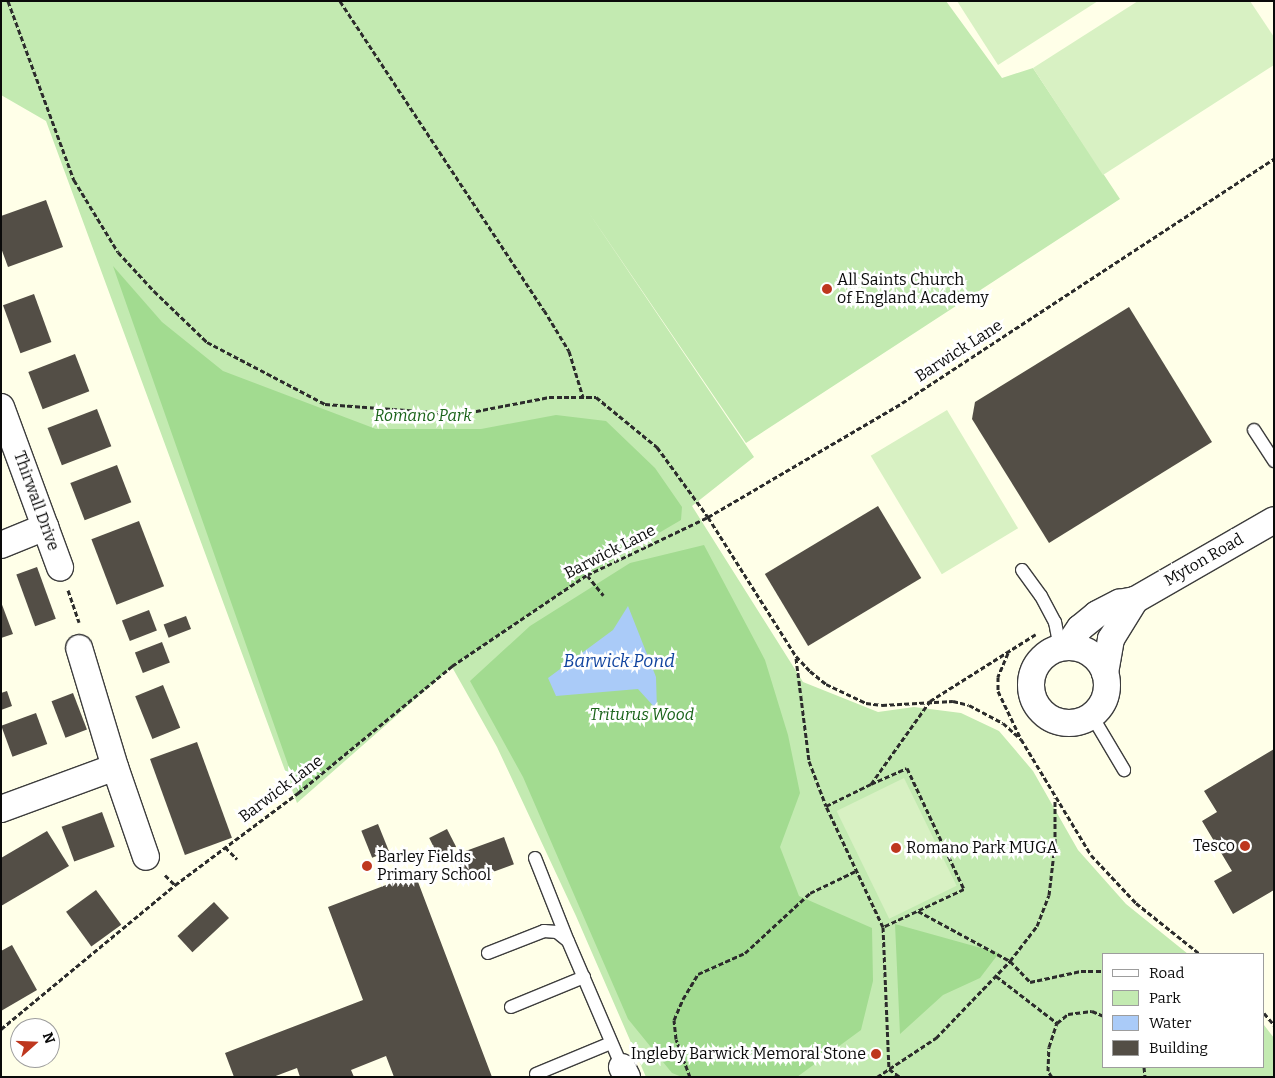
<!DOCTYPE html>
<style>
body{margin:0}
#map{position:relative;width:1275px;height:1078px;overflow:hidden;background:#ffffe8;font-family:Bitter,serif}
div>[style]{position:absolute}
.green>*{inset:0;background:#c3eab1}
.forest>*{inset:0;background:#a2db90}
.pitch>*{inset:0;background:#d8f1c3;transform-origin:0 0}
.water>*{inset:0;background:#aacbf8}
.building>*{inset:0;background:#534e46;transform-origin:0 0}
.path>*{height:3px;margin-top:-1.5px;transform-origin:0;background:repeating-linear-gradient(90deg,#2c2c2c 0 5px,transparent 0 7.5px)}
.roads{filter:drop-shadow(1px 0 #3d3d3d) drop-shadow(-1px 0 #3d3d3d) drop-shadow(0 1px #3d3d3d) drop-shadow(0 -1px #3d3d3d)}
.service>*{height:12px;margin:-6px;padding:0 6px;transform-origin:6px;border-radius:6px;background:#fff}
.minor>*{height:26px;margin:-13px;padding:0 13px;transform-origin:13px;border-radius:13px;background:#fff}
.minor>.ring{margin:-13px;padding:0;box-sizing:content-box;background:none;border:26px solid #fff;border-radius:50%}
.dots>*{width:14px;height:14px;translate:-50% -50%;box-sizing:border-box;border:2px solid #fff;border-radius:50%}
span{translate:-50% -50%;white-space:nowrap;text-align:center;line-height:1.15;-webkit-text-stroke:5px #fff;paint-order:stroke}
.poi-label{font-size:16px;color:#0a0a0a}
.left{translate:0 -50%;text-align:left}
.right{translate:-100% -50%;text-align:right}
.street-label{font-size:16px;color:#0a0a0a}
.park-label{font-size:16px;color:#1a6319;font-style:italic}
.water-label{font-size:18px;color:#11449f;font-style:italic}
.frame{position:absolute;inset:0;border:2px solid #0a0a0a;pointer-events:none}
.legend{position:absolute;left:1102px;top:953px;width:162px;height:115px;box-sizing:border-box;background:#fff;border:1px solid #9d9d9d;margin:0;padding:6px 9px;list-style:none;font-size:15px;color:#0a0a0a}
.legend li{display:flex;align-items:center;gap:10px;height:25px}
.legend b{width:25px;border:1px solid #9d9d9d}
.north{position:absolute;left:10px;top:1018px;width:50px;height:50px;box-sizing:border-box;background:#fff;border:1px solid #9d9d9d;border-radius:50%;rotate:70deg;font-size:14px;font-weight:700;line-height:20px;text-align:center;color:#0a0a0a}
.north::after{content:'';display:block;margin:auto;width:18px;height:22px;background:#be371e;clip-path:polygon(50% 0,100% 100%,50% 72%,0 100%)}
</style>
<div id="map">
<div class="green">
<div style="clip-path:polygon(1px 1px,946px 1px,1002px 78px,1033px 68px,1120px 199px,746px 443px,587px 210px,754px 457px,692px 506px,803px 682px,878px 712px,914px 707px,961px 713px,999px 731px,1033px 771px,1078px 850px,1126px 904px,1188px 954px,1104px 954px,1104px 1067px,1264px 1067px,1264px 1025px,1274px 1038px,1274px 1077px,646px 1077px,576px 916px,497px 747px,452px 667px,297px 803px,46px 121px,1px 95px)"></div>
</div>
<div class="forest">
<div style="clip-path:polygon(113px 266px,162px 322px,223px 371px,376px 429px,481px 429px,556px 415px,606px 421px,655px 468px,682px 507px,681px 520px,587px 575px,452px 666px,298px 793px)"></div>
<div style="clip-path:polygon(704px 545px,765px 660px,788px 735px,800px 793px,780px 847px,799px 896px,872px 928px,873px 981px,861px 1030px,797px 1077px,682px 1077px,672px 1073px,628px 1019px,523px 777px,470px 681px,530px 626px,630px 563px)"></div>
<div style="clip-path:polygon(895px 924px,999px 953px,980px 978px,943px 995px,900px 1034px)"></div>
</div>
<div class="pitch">
<div style="clip-path:polygon(957px 1px,1098px 1px,998px 65px)"></div>
<div style="clip-path:polygon(1138px 1px,1250px 1px,1274px 37px,1274px 65px,1103px 175px,1033px 68px)"></div>
<div style="left:947px;top:410px;width:138px;height:89px;rotate:59deg"></div>
<div style="left:904px;top:778px;width:120px;height:75px;rotate:64deg"></div>
</div>
<div class="water">
<div style="clip-path:polygon(628px 606px,656px 677px,657px 710px,638px 689px,556px 696px,548px 678px,613px 630px)"></div>
</div>
<div class="building">
<div style="clip-path:polygon(46px 200px,63px 247px,8px 267px,1px 248px,1px 216px)"></div>
<div style="left:34px;top:294px;width:51px;height:33px;rotate:70deg"></div>
<div style="clip-path:polygon(1129px 307px,1212px 442px,1049px 543px,972px 419px,975px 402px)"></div>
<div style="left:75px;top:354px;width:40px;height:50px;rotate:69deg"></div>
<div style="left:97px;top:409px;width:40px;height:53px;rotate:69deg"></div>
<div style="left:117px;top:465px;width:40px;height:50px;rotate:69deg"></div>
<div style="left:878px;top:506px;width:84px;height:132px;rotate:59deg"></div>
<div style="left:139px;top:521px;width:70px;height:51px;rotate:69deg"></div>
<div style="left:37px;top:567px;width:55px;height:22px;rotate:70deg"></div>
<div style="clip-path:polygon(1px 602px,13px 634px,1px 638px)"></div>
<div style="left:149px;top:610px;width:22px;height:29px;rotate:69deg"></div>
<div style="left:186px;top:616px;width:14px;height:24px;rotate:69deg"></div>
<div style="left:162px;top:642px;width:22px;height:29px;rotate:69deg"></div>
<div style="left:163px;top:685px;width:46px;height:30px;rotate:68deg"></div>
<div style="clip-path:polygon(7px 691px,12px 706px,1px 710px,1px 693px)"></div>
<div style="left:73px;top:693px;width:39px;height:23px;rotate:69deg"></div>
<div style="left:36px;top:713px;width:33px;height:37px;rotate:70deg"></div>
<div style="left:197px;top:742px;width:102px;height:50px;rotate:70deg"></div>
<div style="clip-path:polygon(1274px 749px,1274px 890px,1233px 914px,1214px 881px,1232px 871px,1202px 821px,1217px 812px,1204px 791px)"></div>
<div style="left:102px;top:812px;width:37px;height:43px;rotate:70deg"></div>
<div style="left:378px;top:824px;width:29px;height:18px;rotate:68deg"></div>
<div style="left:447px;top:829px;width:20px;height:20px;rotate:63deg"></div>
<div style="clip-path:polygon(47px 831px,69px 866px,1px 906px,1px 858px)"></div>
<div style="left:504px;top:837px;width:29px;height:51px;rotate:70deg"></div>
<div style="clip-path:polygon(415px 874px,492px 1077px,394px 1077px,386px 1056px,351px 1070px,354px 1077px,300px 1077px,297px 1068px,273px 1077px,234px 1077px,225px 1053px,363px 1000px,328px 907px)"></div>
<div style="left:96px;top:890px;width:43px;height:37px;rotate:54deg"></div>
<div style="left:214px;top:902px;width:22px;height:50px;rotate:47deg"></div>
<div style="clip-path:polygon(12px 945px,37px 990px,1px 1011px,1px 951px)"></div>
</div>
<div class="path">
<div style="left:8px;top:1px;width:191px;rotate:69.8deg"></div>
<div style="left:74px;top:180px;width:84px;rotate:58.6deg"></div>
<div style="left:118px;top:252px;width:53px;rotate:47.3deg"></div>
<div style="left:154px;top:291px;width:74px;rotate:43.9deg"></div>
<div style="left:207px;top:342px;width:133px;rotate:27.7deg"></div>
<div style="left:325px;top:404px;width:136px;rotate:4.2deg"></div>
<div style="left:461px;top:414px;width:90px;rotate:-10.9deg"></div>
<div style="left:549px;top:397px;width:47px"></div>
<div style="left:596px;top:397px;width:79px;rotate:39.3deg"></div>
<div style="left:657px;top:447px;width:87px;rotate:53.9deg"></div>
<div style="left:708px;top:517px;width:165px;rotate:57.7deg"></div>
<div style="left:796px;top:656px;width:21px;rotate:47deg"></div>
<div style="left:810px;top:671px;width:21px;rotate:39deg"></div>
<div style="left:826px;top:684px;width:44px;rotate:25.4deg"></div>
<div style="left:866px;top:703px;width:16px;rotate:7deg"></div>
<div style="left:882px;top:705px;width:71px;rotate:-3.2deg"></div>
<div style="left:953px;top:701px;width:16px;rotate:14deg"></div>
<div style="left:969px;top:705px;width:38px;rotate:28deg"></div>
<div style="left:1003px;top:723px;width:24px;rotate:42deg"></div>
<div style="left:1021px;top:739px;width:135px;rotate:58.9deg"></div>
<div style="left:1091px;top:855px;width:66px;rotate:46.8deg"></div>
<div style="left:1136px;top:903px;width:82px;rotate:38.6deg"></div>
<div style="left:340px;top:1px;width:370px;rotate:56.6deg"></div>
<div style="left:544px;top:310px;width:48px;rotate:58.6deg"></div>
<div style="left:569px;top:351px;width:48px;rotate:73.1deg"></div>
<div style="left:587px;top:575px;width:26px;rotate:51deg"></div>
<div style="left:68px;top:590px;width:34px;rotate:71deg"></div>
<div style="left:1008px;top:653px;width:26px;rotate:113deg"></div>
<div style="left:998px;top:677px;width:14px;rotate:90deg"></div>
<div style="left:998px;top:691px;width:51px;rotate:64.4deg"></div>
<div style="left:796px;top:658px;width:104px;rotate:82.8deg"></div>
<div style="left:809px;top:761px;width:48px;rotate:69.3deg"></div>
<div style="left:871px;top:784px;width:39px;rotate:-24deg"></div>
<div style="left:907px;top:768px;width:134px;rotate:64.8deg"></div>
<div style="left:964px;top:889px;width:89px;rotate:154.9deg"></div>
<div style="left:883px;top:927px;width:134px;rotate:-115.2deg"></div>
<div style="left:826px;top:806px;width:50px;rotate:-26.1deg"></div>
<div style="left:871px;top:784px;width:102px;rotate:-54.6deg"></div>
<div style="left:930px;top:701px;width:125px;rotate:-32.3deg"></div>
<div style="left:225px;top:847px;width:17px;rotate:45deg"></div>
<div style="left:165px;top:875px;width:14px;rotate:45deg"></div>
<div style="left:918px;top:911px;width:105px;rotate:28.5deg"></div>
<div style="left:1010px;top:961px;width:29px;rotate:46deg"></div>
<div style="left:1030px;top:982px;width:52px;rotate:-12.2deg"></div>
<div style="left:1081px;top:971px;width:23px"></div>
<div style="left:883px;top:927px;width:142px;rotate:87.6deg"></div>
<div style="left:889px;top:1069px;width:14px;rotate:36deg"></div>
<div style="left:996px;top:976px;width:77px;rotate:37.6deg"></div>
<div style="left:1264px;top:1013px;width:16px;rotate:50deg"></div>
<div style="left:1px;top:1029px;width:226px;rotate:-39.6deg"></div>
<div style="left:175px;top:885px;width:154px;rotate:-36.8deg"></div>
<div style="left:298px;top:793px;width:200px;rotate:-39.5deg"></div>
<div style="left:452px;top:666px;width:163px;rotate:-34deg"></div>
<div style="left:587px;top:575px;width:134px;rotate:-25.6deg"></div>
<div style="left:708px;top:517px;width:225px;rotate:-30.4deg"></div>
<div style="left:902px;top:403px;width:445px;rotate:-33.3deg"></div>
<div style="left:1144px;top:1067px;width:10px;rotate:84deg"></div>
<div style="left:690px;top:1077px;width:40px;rotate:-110.2deg"></div>
<div style="left:676px;top:1039px;width:19px;rotate:-96deg"></div>
<div style="left:674px;top:1020px;width:23px;rotate:-67deg"></div>
<div style="left:683px;top:999px;width:29px;rotate:-59deg"></div>
<div style="left:698px;top:974px;width:51px;rotate:-24.1deg"></div>
<div style="left:745px;top:953px;width:88px;rotate:-42.7deg"></div>
<div style="left:810px;top:893px;width:51px;rotate:-25.6deg"></div>
<div style="left:877px;top:1077px;width:71px;rotate:-33.5deg"></div>
<div style="left:936px;top:1038px;width:107px;rotate:-46.1deg"></div>
<div style="left:1010px;top:961px;width:44px;rotate:-52.4deg"></div>
<div style="left:1037px;top:926px;width:33px;rotate:-69deg"></div>
<div style="left:1049px;top:895px;width:51px;rotate:-83.3deg"></div>
<div style="left:1055px;top:844px;width:46px;rotate:-90deg"></div>
<div style="left:1052px;top:1077px;width:7px;rotate:-124deg"></div>
<div style="left:1048px;top:1071px;width:24px;rotate:-88deg"></div>
<div style="left:1049px;top:1047px;width:25px;rotate:-72deg"></div>
<div style="left:1057px;top:1023px;width:14px;rotate:-39deg"></div>
<div style="left:1068px;top:1014px;width:24px;rotate:-7deg"></div>
<div style="left:1092px;top:1011px;width:13px;rotate:23deg"></div>
</div>
<div class="roads">
<div class="service">
<div style="left:1254px;top:430px;width:37px;rotate:57deg"></div>
<div style="left:1022px;top:570px;width:32px;rotate:54deg"></div>
<div style="left:1041px;top:596px;width:30px;rotate:62deg"></div>
<div style="left:1055px;top:622px;width:26px;rotate:79deg"></div>
<div style="left:1092px;top:716px;width:63px;rotate:59.3deg"></div>
<div style="left:535px;top:858px;width:87px;rotate:68.4deg"></div>
<div style="left:488px;top:953px;width:60px;rotate:-21.4deg"></div>
<div style="left:544px;top:931px;width:13px;rotate:4deg"></div>
<div style="left:557px;top:932px;width:14px;rotate:39deg"></div>
<div style="left:568px;top:941px;width:137px;rotate:66.8deg"></div>
<div style="left:511px;top:1007px;width:79px;rotate:-22.3deg"></div>
<div style="left:536px;top:1074px;width:81px;rotate:-22.5deg"></div>
</div>
<div class="minor">
<div style="left:1px;top:407px;width:171px;rotate:69.8deg"></div>
<div style="left:1px;top:545px;width:48px;rotate:-22.2deg"></div>
<div style="left:1067px;top:647px;width:23px;rotate:-56deg"></div>
<div style="left:1080px;top:628px;width:22px;rotate:-39deg"></div>
<div style="left:1097px;top:614px;width:25px;rotate:-27deg"></div>
<div style="left:1119px;top:603px;width:16px;rotate:-11deg"></div>
<div style="left:1135px;top:600px;width:160px;rotate:-29.9deg"></div>
<div class="ring" style="left:1031px;top:647px;width:50px;height:50px"></div>
<div style="left:1105px;top:673px;width:35px;rotate:-80deg"></div>
<div style="left:1111px;top:639px;width:46px;rotate:-58.4deg"></div>
<div style="left:115px;top:767px;width:95px;rotate:71deg"></div>
<div style="left:1px;top:809px;width:121px;rotate:-20.2deg"></div>
<div style="left:115px;top:767px;width:124px;rotate:-106.8deg"></div>
<div style="left:622px;top:1067px;width:11px;rotate:63deg"></div>
</div>
</div>
<div class="dots">
<div style="left:827px;top:289px;background:#be371e"></div>
<div style="left:1245px;top:846px;background:#be371e"></div>
<div style="left:896px;top:848px;background:#be371e"></div>
<div style="left:367px;top:866px;background:#be371e"></div>
<div style="left:876px;top:1054px;background:#be371e"></div>
</div>
<div class="poi-label">
<span class="left" style="left:837px;top:289px">All Saints Church<br>of England Academy</span>
<span class="right" style="left:1235px;top:846px">Tesco</span>
<span class="left" style="left:906px;top:848px">Romano Park MUGA</span>
<span class="left" style="left:377px;top:866px">Barley Fields<br>Primary School</span>
<span class="right" style="left:866px;top:1054px">Ingleby Barwick Memoral Stone</span>
</div>
<div class="street-label">
<span style="left:959px;top:351px;rotate:-33deg">Barwick Lane</span>
<span style="left:36px;top:501px;rotate:70deg">Thirwall Drive</span>
<span style="left:610px;top:552px;rotate:-27deg">Barwick Lane</span>
<span style="left:1204px;top:560px;rotate:-30deg">Myton Road</span>
<span style="left:281px;top:789px;rotate:-37deg">Barwick Lane</span>
</div>
<div class="park-label">
<span style="left:423px;top:416px">Romano Park</span>
<span style="left:642px;top:715px">Triturus Wood</span>
</div>
<div class="water-label">
<span style="left:619px;top:661px">Barwick Pond</span>
</div>
<div class="frame"></div>
<ul class="legend">
<li><b style="height:6px;background:#fff"></b>Road</li>
<li><b style="height:14px;background:#c3eab1"></b>Park</li>
<li><b style="height:14px;background:#aacbf8"></b>Water</li>
<li><b style="height:14px;background:#534e46"></b>Building</li>
</ul>
<div class="north">N</div>
</div>
